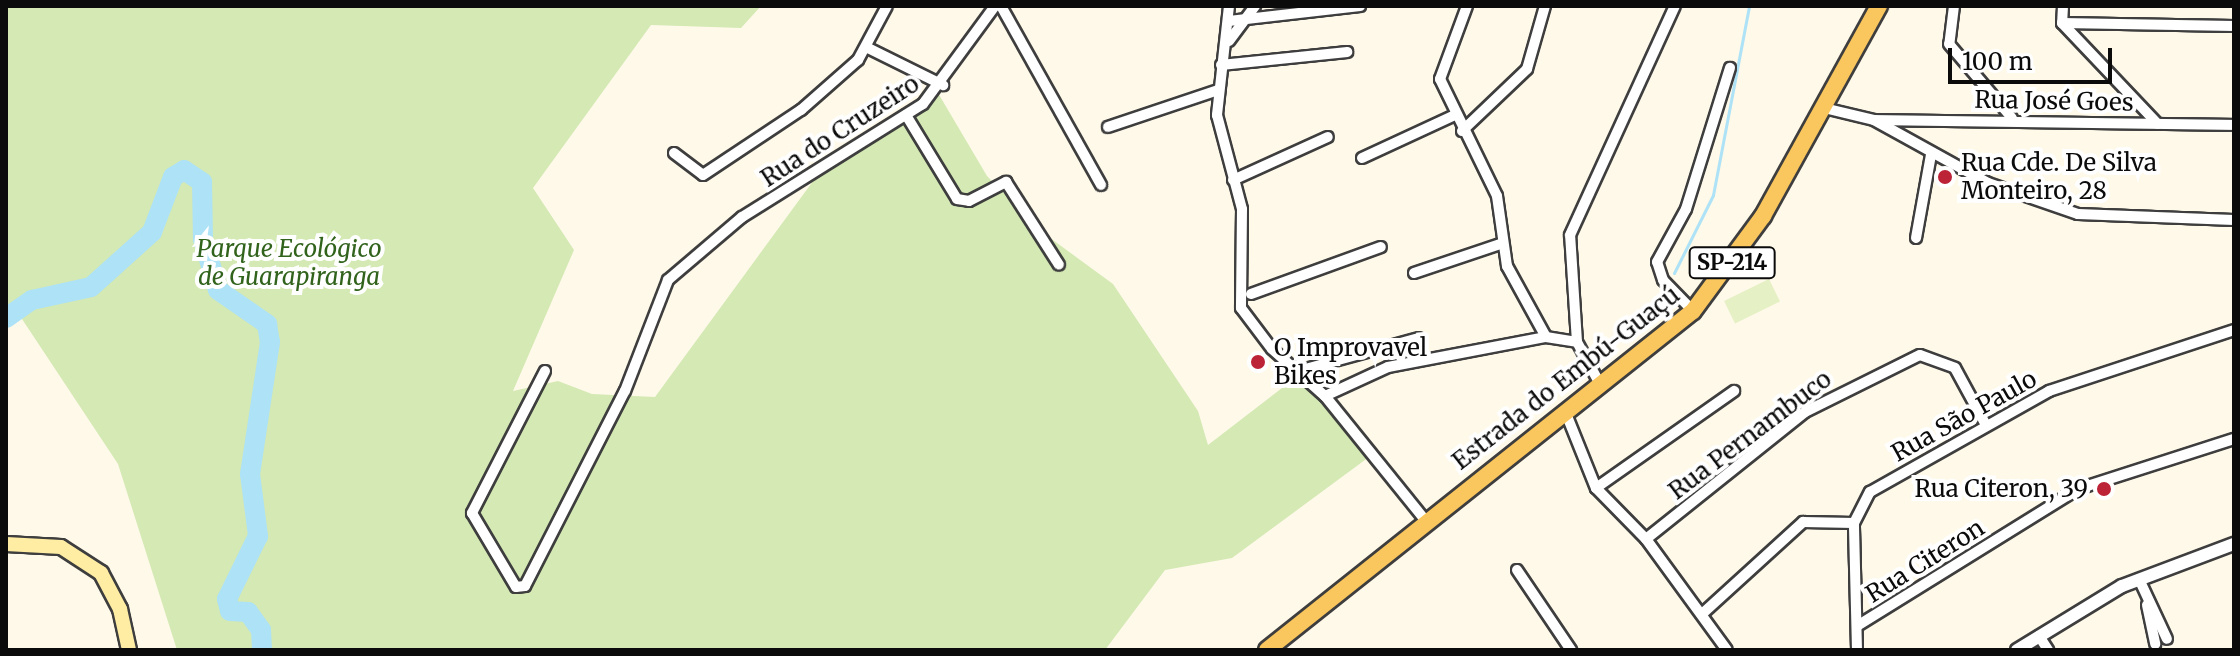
<!DOCTYPE html>
<meta charset="utf-8">
<style>
body{margin:0}
#map{position:relative;width:2240px;height:656px;overflow:hidden;background:#fff9e9;font-family:Merriweather,serif}
div>[style]{position:absolute}
.green>*{inset:0;background:#d4e9b4}
.pitch>*{inset:0;background:#e5f0c5;transform-origin:0 0}
.stream>*{height:3px;margin:-1.5px;padding:0 1.5px;transform-origin:1.5px;border-radius:1.5px;background:#aee2f6}
.river>*{height:20px;margin:-10px;padding:0 10px;transform-origin:10px;border-radius:10px;background:#aee2f6}
.roads{filter:drop-shadow(2px 0 #3e3e3e) drop-shadow(-2px 0 #3e3e3e) drop-shadow(0 2px #3e3e3e) drop-shadow(0 -2px #3e3e3e)}
.minor>*{height:10px;margin:-5px;padding:0 5px;transform-origin:5px;border-radius:5px;background:#fff}
.tertiary>*{height:12px;margin:-6px;padding:0 6px;transform-origin:6px;border-radius:6px;background:#fff}
.secondary>*{height:14px;margin:-7px;padding:0 7px;transform-origin:7px;border-radius:7px;background:#ffeda4}
.primary>*{height:16px;margin:-8px;padding:0 8px;transform-origin:8px;border-radius:8px;background:#fac65e}
.dots>*{width:22px;height:22px;translate:-50% -50%;box-sizing:border-box;border:4px solid #fff;border-radius:50%}
span{translate:-50% -50%;white-space:nowrap;text-align:center;line-height:1.15;-webkit-text-stroke:8px #fff;paint-order:stroke}
.shield-label span{padding:2px 6px;background:#fff;border:2px solid;border-radius:6px;-webkit-text-stroke-width:0}
.shield-label{font-size:22px;color:#0b0b0b;font-weight:700}
.street-label{font-size:24px;color:#0b0b0b}
.poi-label{font-size:24px;color:#0b0b0b}
.left{translate:0 -50%;text-align:left}
.right{translate:-100% -50%;text-align:right}
.park-label{font-size:24px;color:#31631c;font-style:italic}
.frame{position:absolute;inset:0;border:8px solid #0b0b0b;pointer-events:none}
.scale{position:absolute;left:1948px;top:48px;width:164px;height:36px;box-sizing:border-box;border:4px solid #0b0b0b;border-top:0;padding-left:10px;font-size:24px;line-height:28px;white-space:nowrap;color:#0b0b0b;-webkit-text-stroke:6px #fff;paint-order:stroke}
</style>
<div id="map">
<div class="green">
<div style="clip-path:polygon(6px 6px,761px 6px,741px 28px,651px 25px,533px 188px,574px 250px,513px 391px,558px 381px,592px 394px,655px 397px,819px 173px,938px 93px,987px 176px,1042px 232px,1113px 284px,1198px 411px,1208px 445px,1299px 375px,1325px 396px,1369px 457px,1232px 558px,1165px 570px,1105px 650px,177px 650px,118px 464px,22px 319px,6px 316px)"></div>
</div>
<div class="pitch">
<div style="left:1769px;top:279px;width:25px;height:50px;rotate:64deg"></div>
</div>
<div class="stream">
<div style="left:1674px;top:273px;width:87px;rotate:-63.4deg"></div>
<div style="left:1713px;top:195px;width:192px;rotate:-79.2deg"></div>
</div>
<div class="river">
<div style="left:6px;top:318px;width:32px;rotate:-35deg"></div>
<div style="left:32px;top:300px;width:60px;rotate:-12.4deg"></div>
<div style="left:91px;top:287px;width:82px;rotate:-42deg"></div>
<div style="left:152px;top:232px;width:59px;rotate:-69.1deg"></div>
<div style="left:173px;top:177px;width:13px;rotate:-32deg"></div>
<div style="left:184px;top:170px;width:22px;rotate:34deg"></div>
<div style="left:202px;top:182px;width:57px;rotate:89deg"></div>
<div style="left:203px;top:239px;width:53px;rotate:73.6deg"></div>
<div style="left:218px;top:290px;width:60px;rotate:34.8deg"></div>
<div style="left:267px;top:324px;width:18px;rotate:81deg"></div>
<div style="left:270px;top:342px;width:134px;rotate:98.6deg"></div>
<div style="left:250px;top:474px;width:63px;rotate:82.6deg"></div>
<div style="left:258px;top:536px;width:70px;rotate:116.2deg"></div>
<div style="left:227px;top:599px;width:12px;rotate:76deg"></div>
<div style="left:230px;top:611px;width:18px;rotate:3deg"></div>
<div style="left:248px;top:612px;width:22px;rotate:54deg"></div>
<div style="left:261px;top:630px;width:20px;rotate:87deg"></div>
</div>
<div class="roads">
<div class="minor">
<div style="left:1001px;top:6px;width:205px;rotate:60.8deg"></div>
<div style="left:1229px;top:6px;width:110px;rotate:96.3deg"></div>
<div style="left:1217px;top:115px;width:97px;rotate:75.1deg"></div>
<div style="left:1242px;top:209px;width:99px;rotate:90.6deg"></div>
<div style="left:1241px;top:308px;width:51px;rotate:52.9deg"></div>
<div style="left:1272px;top:349px;width:71px;rotate:41.6deg"></div>
<div style="left:1325px;top:396px;width:159px;rotate:51.1deg"></div>
<div style="left:1467px;top:6px;width:78px;rotate:110.3deg"></div>
<div style="left:1440px;top:79px;width:130px;rotate:64deg"></div>
<div style="left:1497px;top:196px;width:71px;rotate:81.9deg"></div>
<div style="left:1507px;top:266px;width:81px;rotate:61.2deg"></div>
<div style="left:1954px;top:6px;width:38px;rotate:97deg"></div>
<div style="left:1949px;top:44px;width:97px;rotate:49.6deg"></div>
<div style="left:2063px;top:6px;width:17px;rotate:93deg"></div>
<div style="left:2062px;top:23px;width:139px;rotate:46.5deg"></div>
<div style="left:1229px;top:21px;width:132px;rotate:-6.5deg"></div>
<div style="left:2062px;top:23px;width:172px;rotate:1deg"></div>
<div style="left:1229px;top:41px;width:44px;rotate:-53.4deg"></div>
<div style="left:868px;top:48px;width:84px;rotate:26.3deg"></div>
<div style="left:1221px;top:65px;width:127px;rotate:-5.9deg"></div>
<div style="left:1824px;top:108px;width:51px;rotate:13.5deg"></div>
<div style="left:1874px;top:120px;width:130px;rotate:28.9deg"></div>
<div style="left:1988px;top:183px;width:95px;rotate:19deg"></div>
<div style="left:2078px;top:214px;width:156px;rotate:2.2deg"></div>
<div style="left:906px;top:115px;width:98px;rotate:58.7deg"></div>
<div style="left:957px;top:199px;width:12px;rotate:9deg"></div>
<div style="left:969px;top:201px;width:42px;rotate:-27.2deg"></div>
<div style="left:1006px;top:182px;width:98px;rotate:57.4deg"></div>
<div style="left:1876px;top:120px;width:358px;rotate:0.8deg"></div>
<div style="left:1108px;top:127px;width:116px;rotate:-18.6deg"></div>
<div style="left:1462px;top:131px;width:90px;rotate:-43.6deg"></div>
<div style="left:1527px;top:69px;width:66px;rotate:-74.1deg"></div>
<div style="left:674px;top:153px;width:36px;rotate:37deg"></div>
<div style="left:703px;top:175px;width:118px;rotate:-33.6deg"></div>
<div style="left:801px;top:110px;width:76px;rotate:-41.3deg"></div>
<div style="left:858px;top:60px;width:61px;rotate:-61.8deg"></div>
<div style="left:1362px;top:158px;width:100px;rotate:-24.8deg"></div>
<div style="left:1233px;top:180px;width:104px;rotate:-24.4deg"></div>
<div style="left:1916px;top:238px;width:84px;rotate:-79.8deg"></div>
<div style="left:1414px;top:273px;width:91px;rotate:-18.6deg"></div>
<div style="left:1251px;top:294px;width:138px;rotate:-19.9deg"></div>
<div style="left:1693px;top:311px;width:43px;rotate:-134.1deg"></div>
<div style="left:1663px;top:280px;width:19px;rotate:-108deg"></div>
<div style="left:1657px;top:262px;width:60px;rotate:-61.3deg"></div>
<div style="left:1686px;top:209px;width:148px;rotate:-72.7deg"></div>
<div style="left:545px;top:371px;width:160px;rotate:117.2deg"></div>
<div style="left:472px;top:513px;width:86px;rotate:59.3deg"></div>
<div style="left:516px;top:587px;width:9px;rotate:-6deg"></div>
<div style="left:525px;top:586px;width:219px;rotate:-62.9deg"></div>
<div style="left:625px;top:391px;width:119px;rotate:-68.8deg"></div>
<div style="left:668px;top:280px;width:97px;rotate:-40.4deg"></div>
<div style="left:742px;top:217px;width:213px;rotate:-32deg"></div>
<div style="left:923px;top:104px;width:122px;rotate:-53.7deg"></div>
<div style="left:1298px;top:371px;width:125px;rotate:-15.3deg"></div>
<div style="left:1600px;top:384px;width:48px;rotate:-118.7deg"></div>
<div style="left:1577px;top:342px;width:107px;rotate:-93.7deg"></div>
<div style="left:1570px;top:235px;width:252px;rotate:-65.4deg"></div>
<div style="left:1325px;top:396px;width:69px;rotate:-24.7deg"></div>
<div style="left:1388px;top:367px;width:161px;rotate:-10.8deg"></div>
<div style="left:1546px;top:337px;width:31px;rotate:9deg"></div>
<div style="left:1565px;top:411px;width:83px;rotate:68.1deg"></div>
<div style="left:1596px;top:488px;width:71px;rotate:45.6deg"></div>
<div style="left:1646px;top:539px;width:137px;rotate:53.9deg"></div>
<div style="left:1596px;top:488px;width:169px;rotate:-35.1deg"></div>
<div style="left:1646px;top:539px;width:203px;rotate:-38.6deg"></div>
<div style="left:1805px;top:412px;width:128px;rotate:-26.4deg"></div>
<div style="left:1920px;top:355px;width:37px;rotate:20deg"></div>
<div style="left:1955px;top:368px;width:65px;rotate:61.5deg"></div>
<div style="left:1517px;top:570px;width:97px;rotate:56deg"></div>
<div style="left:2139px;top:579px;width:66px;rotate:65deg"></div>
<div style="left:2147px;top:605px;width:40px;rotate:78deg"></div>
<div style="left:1702px;top:614px;width:137px;rotate:-42.3deg"></div>
<div style="left:1803px;top:522px;width:51px;rotate:1.1deg"></div>
<div style="left:1857px;top:626px;width:260px;rotate:-31.8deg"></div>
<div style="left:2078px;top:489px;width:164px;rotate:-17.8deg"></div>
<div style="left:2039px;top:636px;width:17px;rotate:57deg"></div>
<div style="left:1857px;top:650px;width:127px;rotate:-91.4deg"></div>
<div style="left:1854px;top:523px;width:35px;rotate:-63deg"></div>
<div style="left:1870px;top:492px;width:206px;rotate:-29.4deg"></div>
<div style="left:2049px;top:391px;width:195px;rotate:-18.2deg"></div>
</div>
<div class="tertiary">
<div style="left:2017px;top:650px;width:123px;rotate:-31.4deg"></div>
<div style="left:2122px;top:586px;width:120px;rotate:-20.6deg"></div>
</div>
<div class="secondary">
<div style="left:6px;top:544px;width:55px;rotate:3.1deg"></div>
<div style="left:61px;top:547px;width:48px;rotate:33deg"></div>
<div style="left:101px;top:573px;width:41px;rotate:62.2deg"></div>
<div style="left:120px;top:609px;width:42px;rotate:77.6deg"></div>
</div>
<div class="primary">
<div style="left:1267px;top:650px;width:544px;rotate:-38.51deg"></div>
<div style="left:1693px;top:311px;width:118px;rotate:-53.6deg"></div>
<div style="left:1763px;top:216px;width:240px;rotate:-61.1deg"></div>
</div>
</div>
<div class="dots">
<div style="left:1945px;top:177px;background:#bc2337"></div>
<div style="left:1258px;top:362px;background:#bc2337"></div>
<div style="left:2104px;top:489px;background:#bc2337"></div>
</div>
<div class="shield-label">
<span style="left:1732px;top:263px">SP-214</span>
</div>
<div class="street-label">
<span style="left:2054px;top:101px;rotate:1deg">Rua José Goes</span>
<span style="left:840px;top:131px;rotate:-33deg">Rua do Cruzeiro</span>
<span style="left:1566px;top:378px;rotate:-38deg">Estrada do Embú-Guaçú</span>
<span style="left:1964px;top:416px;rotate:-29deg">Rua São Paulo</span>
<span style="left:1750px;top:435px;rotate:-37deg">Rua Pernambuco</span>
<span style="left:1925px;top:561px;rotate:-32deg">Rua Citeron</span>
</div>
<div class="poi-label">
<span class="left" style="left:1961px;top:177px">Rua Cde. De Silva<br>Monteiro, 28</span>
<span class="left" style="left:1274px;top:362px">O Improvavel<br>Bikes</span>
<span class="right" style="left:2088px;top:489px">Rua Citeron, 39</span>
</div>
<div class="park-label">
<span style="left:289px;top:263px">Parque Ecológico<br>de Guarapiranga</span>
</div>
<div class="frame"></div>
<div class="scale">100 m</div>
</div>
